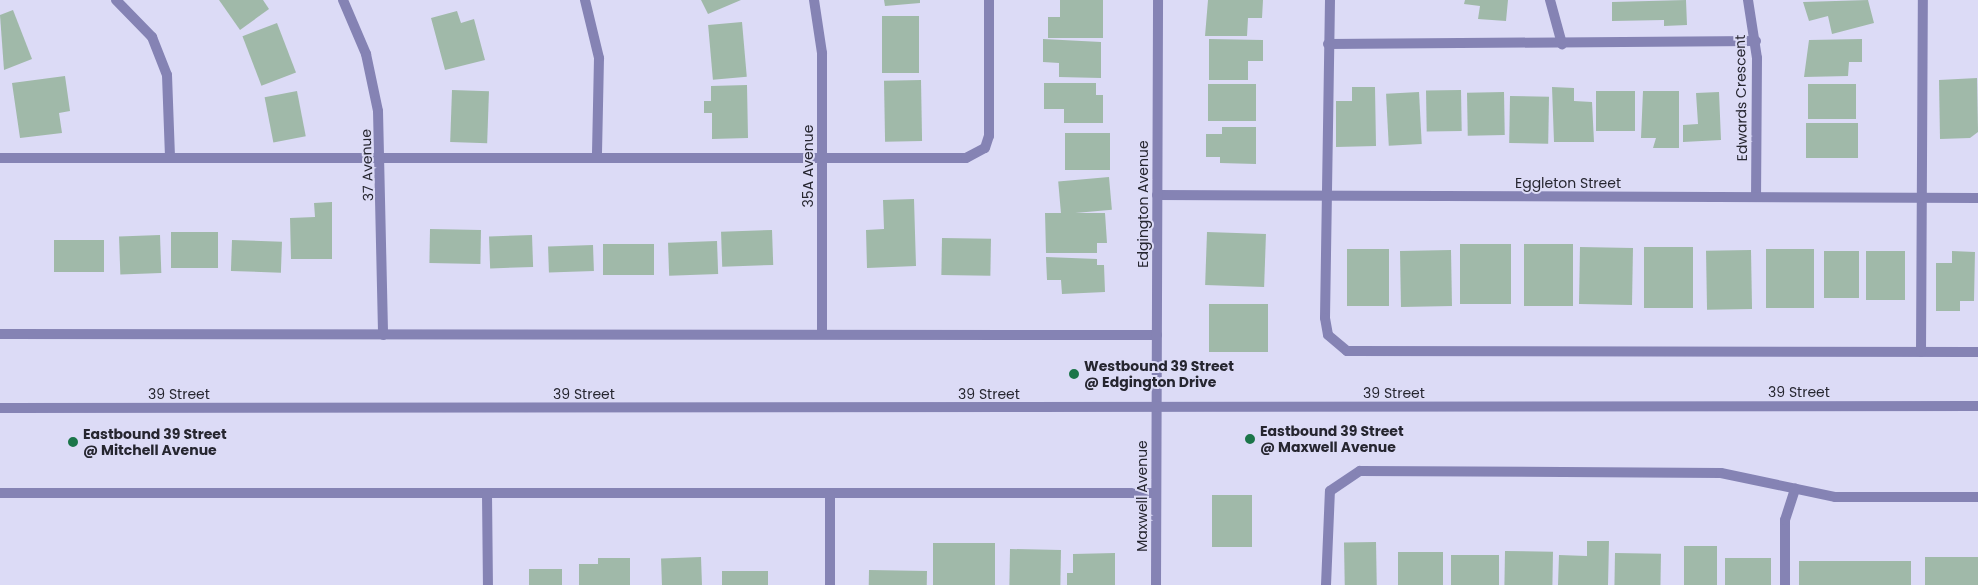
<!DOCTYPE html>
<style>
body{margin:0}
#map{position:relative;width:1978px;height:585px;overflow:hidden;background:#dcdbf6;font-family:Poppins,sans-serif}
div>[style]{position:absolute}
.building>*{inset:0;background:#a0b9a9;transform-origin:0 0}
.service>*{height:10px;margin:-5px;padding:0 5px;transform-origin:5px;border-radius:5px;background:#8583b4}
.minor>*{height:10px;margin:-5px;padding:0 5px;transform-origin:5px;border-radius:5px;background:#8583b4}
.tertiary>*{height:10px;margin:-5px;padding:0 5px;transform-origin:5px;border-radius:5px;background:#8583b4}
.dots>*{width:14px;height:14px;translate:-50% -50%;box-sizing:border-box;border:2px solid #dcdbf6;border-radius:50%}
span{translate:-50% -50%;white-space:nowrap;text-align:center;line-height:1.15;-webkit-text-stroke:4px #dcdbf6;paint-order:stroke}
.street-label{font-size:14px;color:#262630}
.poi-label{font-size:14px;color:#262630;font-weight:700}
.left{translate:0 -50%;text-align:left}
</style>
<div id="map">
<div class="building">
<div style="clip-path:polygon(219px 0,263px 0,269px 9px,240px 30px)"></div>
<div style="clip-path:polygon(701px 0,741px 0,708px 14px)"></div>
<div style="clip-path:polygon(884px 0,920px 0,920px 3px,885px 6px)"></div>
<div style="clip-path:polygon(1060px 0,1103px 0,1103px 38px,1048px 38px,1048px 17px,1060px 17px)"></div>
<div style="clip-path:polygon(1208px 0,1263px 0,1262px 18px,1248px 18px,1247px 36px,1205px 36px)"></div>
<div style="clip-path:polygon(1465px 0,1508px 0,1506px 21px,1478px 19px,1480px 6px,1464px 4px)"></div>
<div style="clip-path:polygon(1686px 0,1687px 25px,1664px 26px,1664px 20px,1612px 21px,1612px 2px)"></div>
<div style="clip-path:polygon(1868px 0,1874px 23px,1832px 34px,1828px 16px,1809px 21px,1803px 2px)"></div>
<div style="clip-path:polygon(13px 10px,32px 59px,4px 70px,0 15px)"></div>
<div style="clip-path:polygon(457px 11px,461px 23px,474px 19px,485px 60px,445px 70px,431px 18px)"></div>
<div style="left:882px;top:16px;width:37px;height:57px"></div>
<div style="left:742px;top:22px;width:55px;height:34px;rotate:85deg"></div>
<div style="left:277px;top:23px;width:53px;height:37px;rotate:69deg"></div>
<div style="clip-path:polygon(1043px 39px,1101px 42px,1101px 78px,1059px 77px,1059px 63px,1043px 62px)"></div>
<div style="clip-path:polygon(1209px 39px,1263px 40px,1263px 61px,1248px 61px,1248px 80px,1209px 80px)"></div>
<div style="clip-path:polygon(1862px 39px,1862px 62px,1849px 62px,1848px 76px,1804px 77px,1809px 40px)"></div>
<div style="clip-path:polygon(65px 76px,70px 111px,59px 113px,62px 133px,20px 138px,12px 83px)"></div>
<div style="clip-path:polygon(1977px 78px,1978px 132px,1970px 138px,1940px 139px,1939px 80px)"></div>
<div style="left:921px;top:80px;width:61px;height:37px;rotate:89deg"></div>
<div style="clip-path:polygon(1044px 83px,1096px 83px,1096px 95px,1103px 95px,1103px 123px,1064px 123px,1064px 109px,1044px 109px)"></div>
<div style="left:1208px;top:84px;width:48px;height:37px"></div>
<div style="left:1808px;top:84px;width:48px;height:35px"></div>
<div style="clip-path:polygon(747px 85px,748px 138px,712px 139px,712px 113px,704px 113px,704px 101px,711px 101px,711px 86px)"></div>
<div style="clip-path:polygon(1352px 87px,1375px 87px,1376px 146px,1336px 147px,1336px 101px,1352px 101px)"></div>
<div style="clip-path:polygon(1552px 87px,1574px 88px,1574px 101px,1592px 102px,1594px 142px,1554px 142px)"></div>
<div style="left:452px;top:90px;width:37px;height:52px;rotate:2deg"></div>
<div style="left:1461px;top:90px;width:41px;height:35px;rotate:89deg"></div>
<div style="left:297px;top:91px;width:46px;height:33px;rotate:79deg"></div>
<div style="left:1596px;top:91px;width:39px;height:40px"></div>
<div style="clip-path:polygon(1643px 91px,1679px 91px,1679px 148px,1653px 148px,1656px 138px,1641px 138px)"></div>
<div style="left:1419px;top:92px;width:52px;height:33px;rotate:87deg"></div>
<div style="left:1504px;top:92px;width:43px;height:37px;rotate:89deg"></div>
<div style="clip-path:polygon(1719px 92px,1721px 140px,1683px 142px,1683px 125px,1698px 124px,1696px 93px)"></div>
<div style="left:1510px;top:96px;width:39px;height:47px;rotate:1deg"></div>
<div style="left:1858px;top:123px;width:35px;height:52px;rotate:90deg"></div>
<div style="clip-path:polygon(1222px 127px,1256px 127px,1256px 164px,1220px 163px,1220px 157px,1206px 157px,1206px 134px,1222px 134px)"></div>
<div style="left:1065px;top:133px;width:45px;height:37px"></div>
<div style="left:1109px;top:177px;width:33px;height:51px;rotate:85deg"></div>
<div style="clip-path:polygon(914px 199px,916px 266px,867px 268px,866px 230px,884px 229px,883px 200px)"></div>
<div style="clip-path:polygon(332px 202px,332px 259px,291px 259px,290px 218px,315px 217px,314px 203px)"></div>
<div style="clip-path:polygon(1045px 213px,1105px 213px,1107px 243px,1097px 243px,1097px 253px,1046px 253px)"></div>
<div style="left:430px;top:229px;width:51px;height:34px;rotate:1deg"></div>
<div style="left:772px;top:230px;width:35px;height:51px;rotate:88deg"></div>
<div style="left:171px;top:232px;width:47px;height:36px"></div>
<div style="left:1207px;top:232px;width:59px;height:53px;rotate:2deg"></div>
<div style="left:160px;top:235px;width:38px;height:41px;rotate:88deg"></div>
<div style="left:532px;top:235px;width:32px;height:43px;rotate:88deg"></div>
<div style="left:942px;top:238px;width:49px;height:37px;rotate:1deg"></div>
<div style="left:54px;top:240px;width:50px;height:32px"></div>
<div style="left:232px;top:240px;width:50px;height:31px;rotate:2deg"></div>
<div style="left:717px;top:241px;width:33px;height:49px;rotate:88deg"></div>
<div style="left:603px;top:244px;width:51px;height:31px"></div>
<div style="left:1511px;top:244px;width:60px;height:51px;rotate:90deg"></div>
<div style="left:1524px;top:244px;width:49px;height:62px"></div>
<div style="left:593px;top:245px;width:26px;height:45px;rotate:88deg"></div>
<div style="left:1580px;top:247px;width:53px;height:57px;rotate:1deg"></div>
<div style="left:1693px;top:247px;width:61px;height:49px;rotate:90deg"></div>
<div style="left:1347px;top:249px;width:42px;height:57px"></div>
<div style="left:1814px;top:249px;width:59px;height:48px;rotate:90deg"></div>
<div style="left:1451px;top:250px;width:56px;height:51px;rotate:89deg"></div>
<div style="left:1751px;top:250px;width:59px;height:45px;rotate:89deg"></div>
<div style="left:1824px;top:251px;width:35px;height:47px"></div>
<div style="left:1866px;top:251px;width:39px;height:49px"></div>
<div style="clip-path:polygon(1952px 251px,1975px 252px,1974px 301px,1960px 301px,1960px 311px,1936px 311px,1936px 263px,1952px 263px)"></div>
<div style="clip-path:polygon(1046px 257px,1097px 259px,1097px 265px,1104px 265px,1105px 292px,1062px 294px,1061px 280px,1047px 280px)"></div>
<div style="left:1209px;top:304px;width:59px;height:48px"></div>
<div style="left:1212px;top:495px;width:40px;height:52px"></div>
<div style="clip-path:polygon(1587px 541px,1609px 541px,1608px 585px,1558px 585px,1559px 555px,1587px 556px)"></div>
<div style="left:1376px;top:542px;width:43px;height:32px;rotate:89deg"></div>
<div style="left:995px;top:543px;width:42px;height:62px;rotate:90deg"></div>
<div style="left:1684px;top:546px;width:33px;height:39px"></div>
<div style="left:1010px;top:549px;width:51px;height:36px;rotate:1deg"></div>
<div style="left:1505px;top:551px;width:48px;height:34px;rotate:1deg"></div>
<div style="left:1398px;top:552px;width:45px;height:33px"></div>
<div style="clip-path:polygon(1115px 553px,1115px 585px,1067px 585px,1067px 573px,1073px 573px,1073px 554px)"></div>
<div style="left:1615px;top:553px;width:46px;height:32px;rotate:1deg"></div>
<div style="left:1499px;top:555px;width:30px;height:48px;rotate:90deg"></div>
<div style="left:701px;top:557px;width:28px;height:40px;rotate:88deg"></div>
<div style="left:1925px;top:557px;width:53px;height:28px"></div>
<div style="clip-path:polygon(598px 558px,630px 558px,630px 585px,579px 585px,579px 564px,598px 564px)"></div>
<div style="left:1771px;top:558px;width:27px;height:46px;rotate:90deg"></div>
<div style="left:1799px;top:561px;width:112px;height:24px"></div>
<div style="left:529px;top:569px;width:33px;height:16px"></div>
<div style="left:869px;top:570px;width:58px;height:15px;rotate:1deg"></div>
<div style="left:722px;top:571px;width:46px;height:14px"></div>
</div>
<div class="service">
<div style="left:116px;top:0;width:52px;rotate:45.8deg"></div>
<div style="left:152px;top:37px;width:41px;rotate:68.5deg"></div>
<div style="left:167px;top:75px;width:81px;rotate:87.9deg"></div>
<div style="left:585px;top:0;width:60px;rotate:76.4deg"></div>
<div style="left:599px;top:58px;width:98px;rotate:91.2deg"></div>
<div style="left:1330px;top:0;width:318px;rotate:90.9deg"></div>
<div style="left:1325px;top:318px;width:17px;rotate:80deg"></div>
<div style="left:1328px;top:335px;width:25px;rotate:40deg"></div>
<div style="left:1347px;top:351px;width:631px;rotate:0.09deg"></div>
<div style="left:1550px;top:0;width:46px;rotate:74.7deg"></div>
<div style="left:1328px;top:44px;width:428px;rotate:-0.4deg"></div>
<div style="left:0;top:158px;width:966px"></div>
<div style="left:966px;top:158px;width:21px;rotate:-28deg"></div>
<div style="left:985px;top:148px;width:13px;rotate:-72deg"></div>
<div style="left:989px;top:136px;width:136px;rotate:-90deg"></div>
<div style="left:1921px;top:352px;width:352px;rotate:-89.7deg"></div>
<div style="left:1326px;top:585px;width:94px;rotate:-87.6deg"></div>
<div style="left:1330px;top:491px;width:36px;rotate:-34deg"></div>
<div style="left:1360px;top:471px;width:361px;rotate:0.3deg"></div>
<div style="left:1721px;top:473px;width:116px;rotate:11.9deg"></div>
<div style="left:1835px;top:497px;width:143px"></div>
<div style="left:1785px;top:585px;width:65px;rotate:-90deg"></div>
<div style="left:1785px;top:520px;width:33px;rotate:-72deg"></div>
</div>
<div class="minor">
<div style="left:343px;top:0;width:59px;rotate:66.9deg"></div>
<div style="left:366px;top:54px;width:58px;rotate:78.1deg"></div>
<div style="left:378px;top:111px;width:224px;rotate:88.7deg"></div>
<div style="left:814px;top:0;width:54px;rotate:81.4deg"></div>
<div style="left:822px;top:53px;width:280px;rotate:90deg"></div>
<div style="left:1748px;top:0;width:59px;rotate:81.2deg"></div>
<div style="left:1757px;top:58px;width:138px;rotate:90.4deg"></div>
<div style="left:1157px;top:195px;width:821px;rotate:0.21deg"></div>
<div style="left:0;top:334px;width:1157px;rotate:0.05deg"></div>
<div style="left:0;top:493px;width:1155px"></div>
<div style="left:487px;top:494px;width:91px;rotate:89.4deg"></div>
<div style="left:830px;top:494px;width:91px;rotate:90deg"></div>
<div style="left:1156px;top:585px;width:585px;rotate:-89.8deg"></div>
</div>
<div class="tertiary">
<div style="left:0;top:408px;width:1978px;rotate:-0.06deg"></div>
</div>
<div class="dots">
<div style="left:1074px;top:374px;background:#1b7549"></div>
<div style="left:1250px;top:439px;background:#1b7549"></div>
<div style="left:73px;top:442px;background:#1b7549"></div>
</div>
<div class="street-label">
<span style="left:1741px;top:98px;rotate:-91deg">Edwards Crescent</span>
<span style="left:367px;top:165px;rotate:-92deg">37 Avenue</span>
<span style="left:808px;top:166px;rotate:-90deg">35A Avenue</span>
<span style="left:1568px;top:183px">Eggleton Street</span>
<span style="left:1143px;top:204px;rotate:-90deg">Edgington Avenue</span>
<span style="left:1799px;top:392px">39 Street</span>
<span style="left:1394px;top:393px">39 Street</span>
<span style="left:179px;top:394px">39 Street</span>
<span style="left:584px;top:394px">39 Street</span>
<span style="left:989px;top:394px">39 Street</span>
<span style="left:1142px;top:496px;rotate:-90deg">Maxwell Avenue</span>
</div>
<div class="poi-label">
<span class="left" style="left:1084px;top:374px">Westbound 39 Street<br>@ Edgington Drive</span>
<span class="left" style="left:1260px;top:439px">Eastbound 39 Street<br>@ Maxwell Avenue</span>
<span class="left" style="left:83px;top:442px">Eastbound 39 Street<br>@ Mitchell Avenue</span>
</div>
</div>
